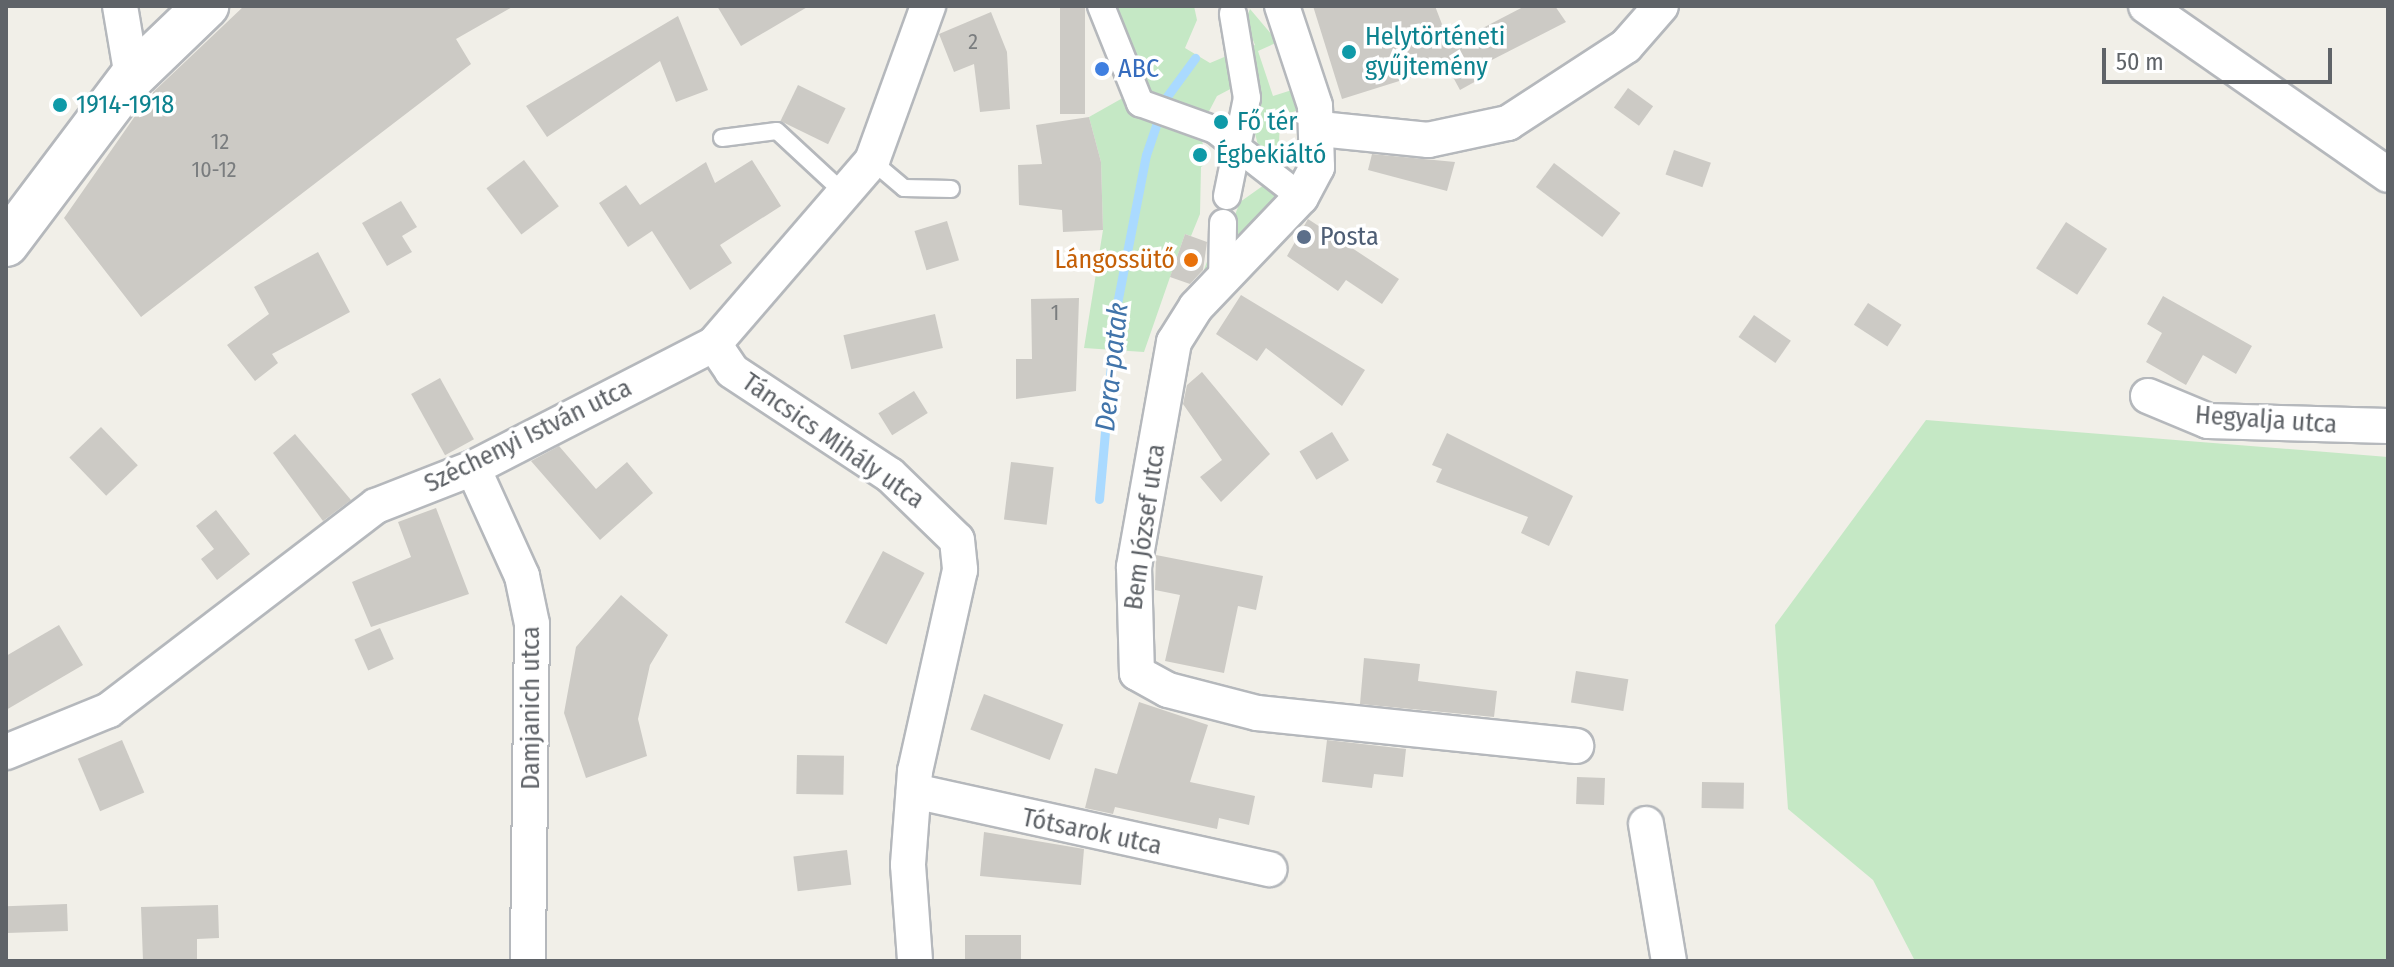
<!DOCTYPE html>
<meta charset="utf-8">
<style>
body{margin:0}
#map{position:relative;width:2394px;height:967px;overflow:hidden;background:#f1efe8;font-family:"Fira Sans Condensed",sans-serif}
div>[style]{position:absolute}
.green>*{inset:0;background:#c5e8c5}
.stream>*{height:9px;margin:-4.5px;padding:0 4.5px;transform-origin:4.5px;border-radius:4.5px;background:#aadaff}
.building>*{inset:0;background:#cccac5;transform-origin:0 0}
.roads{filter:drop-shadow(2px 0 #b5b8bc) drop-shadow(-2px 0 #b5b8bc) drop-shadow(0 2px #b5b8bc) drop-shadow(0 -2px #b5b8bc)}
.service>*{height:16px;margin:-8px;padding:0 8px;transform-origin:8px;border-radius:8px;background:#fff}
.pedestrian>*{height:26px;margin:-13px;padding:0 13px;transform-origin:13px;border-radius:13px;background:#fff}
.minor>*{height:34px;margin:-17px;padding:0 17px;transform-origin:17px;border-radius:17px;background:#fff}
.secondary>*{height:44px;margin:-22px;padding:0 22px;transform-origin:22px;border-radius:22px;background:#fff}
.dots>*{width:22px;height:22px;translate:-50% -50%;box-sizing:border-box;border:4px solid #fff;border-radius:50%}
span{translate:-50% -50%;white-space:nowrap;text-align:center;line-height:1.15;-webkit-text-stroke:7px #fff;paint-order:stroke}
.number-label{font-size:22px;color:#7a7d7f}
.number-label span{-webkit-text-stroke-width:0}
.culture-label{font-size:26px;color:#0d838f}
.left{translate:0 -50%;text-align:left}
.shop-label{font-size:26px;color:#366cbe}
.service-label{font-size:26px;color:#4e5e75}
.food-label{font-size:26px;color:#c56008}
.right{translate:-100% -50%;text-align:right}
.street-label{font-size:26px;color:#5f6368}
.water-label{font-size:28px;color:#4174aa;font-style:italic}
.frame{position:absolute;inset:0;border:8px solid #5f6368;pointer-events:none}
.scale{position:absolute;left:2102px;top:48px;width:230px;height:36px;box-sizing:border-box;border:4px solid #5f6368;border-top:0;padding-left:10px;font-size:24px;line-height:28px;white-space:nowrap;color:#5f6368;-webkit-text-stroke:6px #fff;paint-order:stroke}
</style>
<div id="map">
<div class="green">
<div style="clip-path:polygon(1108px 6px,1194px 6px,1197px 20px,1185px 48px,1210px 63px,1229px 55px,1240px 84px,1217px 96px,1205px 119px,1150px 104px)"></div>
<div style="clip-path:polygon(1250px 9px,1278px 42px,1258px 51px,1273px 96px,1292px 90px,1299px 110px,1280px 116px,1278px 172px,1263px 164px,1253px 126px,1262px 119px,1246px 49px,1255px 45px,1245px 21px)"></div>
<div style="clip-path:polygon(1128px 95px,1200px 131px,1207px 163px,1201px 167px,1200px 214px,1191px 236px,1185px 234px,1144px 352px,1084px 348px,1103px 230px,1101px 162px,1089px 117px)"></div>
<div style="clip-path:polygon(1264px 185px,1287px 199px,1198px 287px,1221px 222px,1231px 225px,1240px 202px)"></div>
<div style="clip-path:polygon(1926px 420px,2388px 457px,2388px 961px,1915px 961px,1873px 880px,1788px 809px,1775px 625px)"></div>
</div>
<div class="stream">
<div style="left:1099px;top:499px;width:191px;rotate:-84.9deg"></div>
<div style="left:1116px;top:309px;width:157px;rotate:-79deg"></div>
<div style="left:1146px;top:155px;width:59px;rotate:-71.3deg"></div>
<div style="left:1165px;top:99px;width:51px;rotate:-53.8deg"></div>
</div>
<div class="building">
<div style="clip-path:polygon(244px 6px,514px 6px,456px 39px,471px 64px,141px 317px,64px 218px,149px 96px)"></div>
<div style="clip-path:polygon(717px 6px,809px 6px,741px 46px)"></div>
<div style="left:1060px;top:6px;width:25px;height:108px"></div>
<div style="clip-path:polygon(1313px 6px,1435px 6px,1450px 45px,1525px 6px,1555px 6px,1566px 22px,1480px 66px,1487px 75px,1460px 90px,1447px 66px,1342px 99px)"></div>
<div style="clip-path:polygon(991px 12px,1007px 52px,1010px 109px,980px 112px,974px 64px,954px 72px,939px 34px)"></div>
<div style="clip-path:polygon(678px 16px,708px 90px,676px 102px,660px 61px,547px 137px,526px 106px)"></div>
<div style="left:798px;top:85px;width:53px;height:40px;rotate:26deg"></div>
<div style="left:1628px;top:88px;width:31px;height:24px;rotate:36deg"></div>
<div style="clip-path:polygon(1089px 117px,1101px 162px,1103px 230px,1063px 232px,1062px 210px,1019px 205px,1018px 165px,1042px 164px,1036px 125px)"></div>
<div style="left:1674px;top:150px;width:39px;height:26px;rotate:19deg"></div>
<div style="clip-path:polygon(1372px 154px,1455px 162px,1447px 191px,1368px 170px)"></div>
<div style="left:524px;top:160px;width:58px;height:47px;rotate:53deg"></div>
<div style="clip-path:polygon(752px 160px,781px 206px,720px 245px,732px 263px,690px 290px,652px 231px,628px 247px,599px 203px,626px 185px,640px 205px,706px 162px,715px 183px)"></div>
<div style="left:1554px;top:163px;width:83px;height:30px;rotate:37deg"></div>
<div style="clip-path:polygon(401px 201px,417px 227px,402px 236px,412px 252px,387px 266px,362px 223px)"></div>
<div style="clip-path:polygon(1308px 219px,1399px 279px,1382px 304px,1346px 280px,1338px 291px,1287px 256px)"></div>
<div style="left:947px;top:221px;width:41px;height:34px;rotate:73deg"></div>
<div style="left:2066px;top:222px;width:49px;height:55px;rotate:33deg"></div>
<div style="clip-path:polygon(1185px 234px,1207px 242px,1203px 270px,1190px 284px,1170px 277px)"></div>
<div style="clip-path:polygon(318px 252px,350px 312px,272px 354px,278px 363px,255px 381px,227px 345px,269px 314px,254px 287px)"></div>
<div style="clip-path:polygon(1241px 295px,1365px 370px,1342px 406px,1266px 348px,1257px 361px,1216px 334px)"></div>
<div style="clip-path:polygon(2163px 296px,2252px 346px,2236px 374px,2203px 355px,2186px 385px,2146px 362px,2162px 333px,2147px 324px)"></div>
<div style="clip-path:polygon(1079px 298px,1076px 391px,1016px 399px,1016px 359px,1032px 359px,1031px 299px)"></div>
<div style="left:1868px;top:303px;width:40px;height:26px;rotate:33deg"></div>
<div style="left:935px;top:314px;width:35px;height:94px;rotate:77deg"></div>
<div style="left:1754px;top:315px;width:45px;height:27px;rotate:35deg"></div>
<div style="clip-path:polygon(1202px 372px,1270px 454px,1221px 502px,1200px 477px,1222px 460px,1183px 404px,1187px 385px)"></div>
<div style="left:440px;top:378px;width:70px;height:33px;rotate:61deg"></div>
<div style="left:914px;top:391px;width:26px;height:42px;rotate:58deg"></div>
<div style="left:101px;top:427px;width:53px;height:44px;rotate:46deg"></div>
<div style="left:1332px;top:432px;width:33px;height:38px;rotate:59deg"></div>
<div style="clip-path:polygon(1447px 433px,1573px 496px,1549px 546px,1521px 533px,1528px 517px,1436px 482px,1442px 469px,1432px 465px)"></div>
<div style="clip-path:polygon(295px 434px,351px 500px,323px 521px,273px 453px)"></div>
<div style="clip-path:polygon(559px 446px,596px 489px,627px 462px,653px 493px,600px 540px,531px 461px)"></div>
<div style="left:1011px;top:462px;width:43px;height:58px;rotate:7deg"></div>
<div style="clip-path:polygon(436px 508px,469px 594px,371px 627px,352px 582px,411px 557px,398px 522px)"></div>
<div style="clip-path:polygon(216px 510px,250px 554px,217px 580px,201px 559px,214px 549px,196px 526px)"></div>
<div style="left:883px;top:551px;width:47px;height:81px;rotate:28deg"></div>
<div style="clip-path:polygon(1156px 555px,1263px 576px,1256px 610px,1238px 606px,1224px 673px,1165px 661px,1180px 595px,1155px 590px)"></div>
<div style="clip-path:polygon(621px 595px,668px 635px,650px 665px,638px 719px,647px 756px,586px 778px,564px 713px,576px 647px)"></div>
<div style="clip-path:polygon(59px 625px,83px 665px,6px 710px,6px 656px)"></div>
<div style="left:380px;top:628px;width:34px;height:28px;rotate:66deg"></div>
<div style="clip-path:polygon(1364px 658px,1420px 664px,1418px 681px,1497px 691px,1494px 717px,1360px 704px)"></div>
<div style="left:1576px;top:671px;width:53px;height:32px;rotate:9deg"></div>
<div style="left:984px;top:694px;width:85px;height:38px;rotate:21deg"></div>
<div style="clip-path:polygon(1139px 702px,1208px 725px,1190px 782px,1255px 796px,1249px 825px,1219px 818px,1217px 829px,1115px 807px,1113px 814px,1085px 808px,1095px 768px,1117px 774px)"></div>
<div style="left:122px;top:740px;width:57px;height:48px;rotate:67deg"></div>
<div style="clip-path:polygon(1327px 740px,1406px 749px,1403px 777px,1374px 774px,1372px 788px,1322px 782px)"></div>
<div style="left:797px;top:755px;width:47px;height:39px;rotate:1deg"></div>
<div style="left:1577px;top:777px;width:28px;height:27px;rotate:2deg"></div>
<div style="left:1702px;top:782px;width:42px;height:26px;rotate:1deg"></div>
<div style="clip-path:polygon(984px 832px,1084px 849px,1081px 885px,980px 876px)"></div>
<div style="left:847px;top:850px;width:35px;height:54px;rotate:83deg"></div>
<div style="left:67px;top:904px;width:27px;height:61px;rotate:88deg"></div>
<div style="clip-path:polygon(218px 905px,219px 938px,197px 939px,197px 961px,143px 961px,141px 907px)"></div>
<div style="left:965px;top:935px;width:56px;height:26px"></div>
</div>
<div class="roads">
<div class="service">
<div style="left:722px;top:138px;width:55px;rotate:-7.3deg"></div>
<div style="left:777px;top:131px;width:94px;rotate:42.8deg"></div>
<div style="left:872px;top:161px;width:42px;rotate:40.2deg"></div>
<div style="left:904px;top:188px;width:47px;rotate:1.2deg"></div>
</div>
<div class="pedestrian">
<div style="left:1101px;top:6px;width:105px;rotate:68.1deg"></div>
<div style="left:1140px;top:103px;width:80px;rotate:19.8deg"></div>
<div style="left:1215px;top:130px;width:109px;rotate:37.9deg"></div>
<div style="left:1227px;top:196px;width:100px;rotate:-78.5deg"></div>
<div style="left:1247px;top:98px;width:85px;rotate:-99.5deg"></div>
<div style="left:1222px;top:283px;width:60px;rotate:-89deg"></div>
</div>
<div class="minor">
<div style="left:120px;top:6px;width:72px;rotate:80.4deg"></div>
<div style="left:1282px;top:6px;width:105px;rotate:71.7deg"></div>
<div style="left:1315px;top:106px;width:61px;rotate:88.1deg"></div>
<div style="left:1317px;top:167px;width:34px;rotate:118deg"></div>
<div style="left:1301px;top:197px;width:152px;rotate:133.7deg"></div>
<div style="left:1196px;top:307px;width:41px;rotate:122.2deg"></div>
<div style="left:1174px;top:342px;width:229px;rotate:100.1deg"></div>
<div style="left:1134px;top:567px;width:106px;rotate:88.4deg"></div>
<div style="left:1137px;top:673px;width:35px;rotate:29deg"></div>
<div style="left:1168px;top:690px;width:92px;rotate:14.5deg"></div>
<div style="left:1257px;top:713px;width:321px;rotate:5.9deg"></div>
<div style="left:2146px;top:6px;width:295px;rotate:34.9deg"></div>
<div style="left:1320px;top:129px;width:109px;rotate:5.8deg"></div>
<div style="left:1428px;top:140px;width:82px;rotate:-12deg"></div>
<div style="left:1508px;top:123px;width:141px;rotate:-33.1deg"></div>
<div style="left:1626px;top:46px;width:53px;rotate:-48.8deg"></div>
<div style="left:714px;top:344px;width:32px;rotate:56deg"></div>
<div style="left:732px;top:371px;width:189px;rotate:33.4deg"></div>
<div style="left:890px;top:475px;width:93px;rotate:44.1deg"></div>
<div style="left:957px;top:540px;width:30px;rotate:84deg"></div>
<div style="left:960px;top:570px;width:206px;rotate:102.6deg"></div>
<div style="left:915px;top:771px;width:94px;rotate:94.3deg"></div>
<div style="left:908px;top:865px;width:96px;rotate:85.8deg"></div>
<div style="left:2148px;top:396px;width:65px;rotate:22.6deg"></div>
<div style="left:2208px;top:421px;width:180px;rotate:1.6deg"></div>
<div style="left:473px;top:468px;width:119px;rotate:65.6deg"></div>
<div style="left:522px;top:576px;width:49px;rotate:78.2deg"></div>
<div style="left:532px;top:624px;width:337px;rotate:90.7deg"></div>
<div style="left:6px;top:752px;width:111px;rotate:-22.2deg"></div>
<div style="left:109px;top:710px;width:336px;rotate:-37.4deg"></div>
<div style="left:376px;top:506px;width:104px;rotate:-21.4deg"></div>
<div style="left:473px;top:468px;width:271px;rotate:-27.2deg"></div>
<div style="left:714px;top:344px;width:242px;rotate:-49.2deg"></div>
<div style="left:872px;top:161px;width:165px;rotate:-70.1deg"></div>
<div style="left:914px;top:791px;width:364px;rotate:12.4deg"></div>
<div style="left:1646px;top:824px;width:139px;rotate:80.5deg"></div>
</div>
<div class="secondary">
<div style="left:6px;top:244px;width:209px;rotate:-53deg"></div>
<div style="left:132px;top:77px;width:103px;rotate:-43.8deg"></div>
</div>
</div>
<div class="dots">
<div style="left:1349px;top:52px;background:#0f9aa8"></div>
<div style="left:1102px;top:69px;background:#3f7fe0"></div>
<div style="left:60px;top:105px;background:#0f9aa8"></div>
<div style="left:1221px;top:122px;background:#0f9aa8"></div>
<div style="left:1200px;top:155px;background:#0f9aa8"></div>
<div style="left:1304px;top:237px;background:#5c6f8a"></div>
<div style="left:1191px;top:260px;background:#e8710a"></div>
</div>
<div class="number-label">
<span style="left:973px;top:42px">2</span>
<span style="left:220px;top:142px">12</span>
<span style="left:214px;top:170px">10-12</span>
<span style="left:1055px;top:313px">1</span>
</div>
<div class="culture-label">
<span class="left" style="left:1365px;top:52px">Helytörténeti<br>gyűjtemény</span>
<span class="left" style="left:76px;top:105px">1914-1918</span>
<span class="left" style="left:1237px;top:122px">Fő tér</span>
<span class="left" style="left:1216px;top:155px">Égbekiáltó</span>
</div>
<div class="shop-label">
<span class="left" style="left:1118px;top:69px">ABC</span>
</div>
<div class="service-label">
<span class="left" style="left:1320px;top:237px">Posta</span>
</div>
<div class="food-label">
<span class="right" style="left:1175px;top:260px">Lángossütő</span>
</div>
<div class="street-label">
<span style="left:2266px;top:420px;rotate:4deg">Hegyalja utca</span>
<span style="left:528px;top:436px;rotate:-26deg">Széchenyi István utca</span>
<span style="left:833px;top:441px;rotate:35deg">Táncsics Mihály utca</span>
<span style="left:1145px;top:527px;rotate:-82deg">Bem József utca</span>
<span style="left:531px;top:708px;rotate:-90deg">Damjanich utca</span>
<span style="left:1092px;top:832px;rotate:12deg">Tótsarok utca</span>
</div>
<div class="water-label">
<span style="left:1112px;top:367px;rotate:-84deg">Dera-patak</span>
</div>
<div class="frame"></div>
<div class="scale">50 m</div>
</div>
